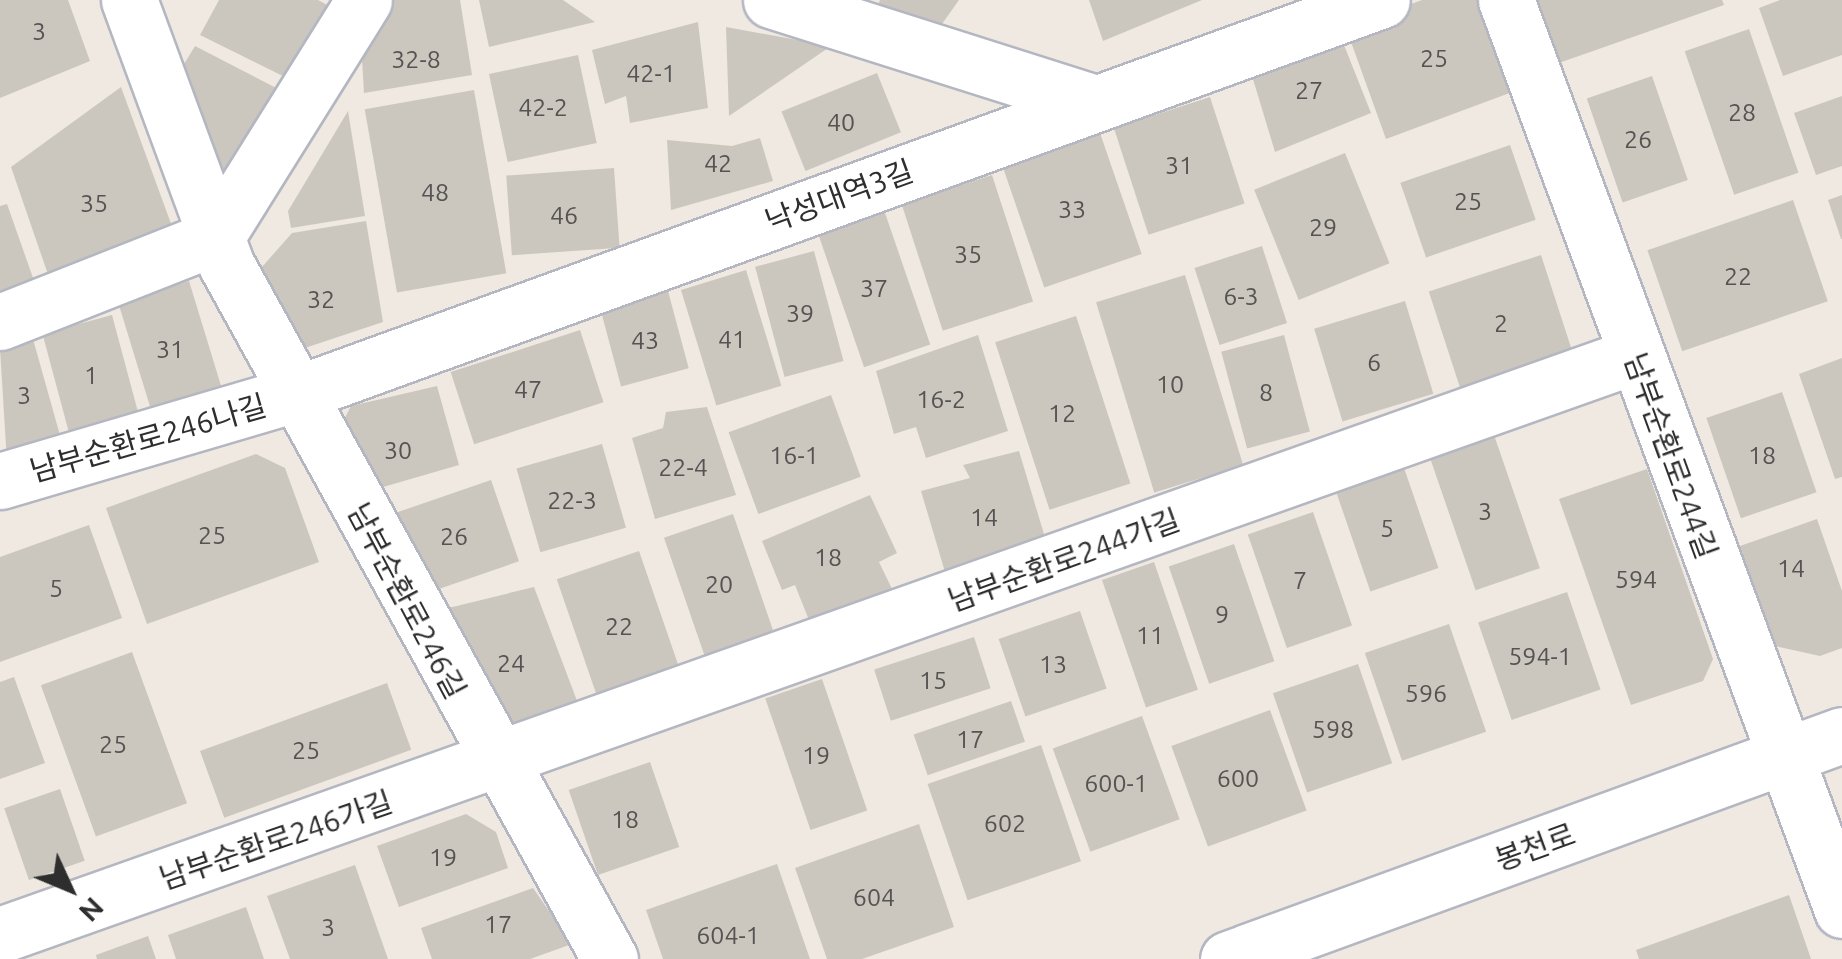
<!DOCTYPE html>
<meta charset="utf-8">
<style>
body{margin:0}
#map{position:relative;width:1842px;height:959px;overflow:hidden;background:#efe9e1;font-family:Ubuntu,"Noto Sans KR",sans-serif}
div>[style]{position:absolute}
.building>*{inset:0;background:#cbc7bf;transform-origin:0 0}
.roads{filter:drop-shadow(2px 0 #b4b7c1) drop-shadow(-2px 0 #b4b7c1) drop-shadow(0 2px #b4b7c1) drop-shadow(0 -2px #b4b7c1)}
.minor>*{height:55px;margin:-27.5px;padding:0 27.5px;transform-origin:27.5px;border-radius:27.5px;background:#fff}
span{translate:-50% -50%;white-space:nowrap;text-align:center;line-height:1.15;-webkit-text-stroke:10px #fff;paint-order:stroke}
.number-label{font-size:25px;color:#555452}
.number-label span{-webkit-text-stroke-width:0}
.street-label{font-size:30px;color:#2e2e2e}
.north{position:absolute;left:20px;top:839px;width:100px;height:100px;-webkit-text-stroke:8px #fff;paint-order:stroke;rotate:134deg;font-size:28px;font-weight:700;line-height:40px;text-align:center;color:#2e2e2e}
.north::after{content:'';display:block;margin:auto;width:35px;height:45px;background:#2e2e2e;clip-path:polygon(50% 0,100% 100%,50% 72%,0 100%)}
</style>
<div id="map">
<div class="building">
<div style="clip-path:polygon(0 0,68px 0,90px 61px,0 98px)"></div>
<div style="clip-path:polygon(219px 0,318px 0,335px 9px,295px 82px,200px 35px)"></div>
<div style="clip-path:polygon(393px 0,460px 0,472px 75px,364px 93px,361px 42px)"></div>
<div style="clip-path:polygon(479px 0,563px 0,595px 22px,489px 47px)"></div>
<div style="clip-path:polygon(880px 0,959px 0,937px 31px,872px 19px)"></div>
<div style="clip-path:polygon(1089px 0,1202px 0,1103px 41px)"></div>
<div style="clip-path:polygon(1422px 0,1490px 0,1523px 88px,1386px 139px,1346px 28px)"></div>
<div style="clip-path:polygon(1534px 0,1722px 0,1724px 5px,1556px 64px)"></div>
<div style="clip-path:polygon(1780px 0,1842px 0,1842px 55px,1783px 76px,1759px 8px)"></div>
<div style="clip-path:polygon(698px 22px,708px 108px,630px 123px,626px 96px,605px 104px,592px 50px)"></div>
<div style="clip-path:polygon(726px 27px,831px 46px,729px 116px)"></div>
<div style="left:1749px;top:29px;width:152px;height:68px;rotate:71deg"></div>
<div style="clip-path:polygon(1342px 40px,1371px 113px,1275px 152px,1249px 66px)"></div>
<div style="clip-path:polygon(195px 46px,282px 91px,225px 198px,175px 79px)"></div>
<div style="left:578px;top:55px;width:90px;height:91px;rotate:78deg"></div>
<div style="left:877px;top:73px;width:64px;height:103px;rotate:68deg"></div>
<div style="left:1652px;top:76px;width:110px;height:69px;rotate:71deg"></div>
<div style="clip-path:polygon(121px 87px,177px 240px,53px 289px,11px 167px)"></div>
<div style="left:474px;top:90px;width:186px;height:111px;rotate:80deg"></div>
<div style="clip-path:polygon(1842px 96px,1842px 166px,1816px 175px,1794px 113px)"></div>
<div style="left:1210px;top:97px;width:112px;height:101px;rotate:72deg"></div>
<div style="clip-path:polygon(348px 111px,365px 216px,291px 228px,288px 211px)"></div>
<div style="left:1100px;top:133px;width:128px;height:103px;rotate:71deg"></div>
<div style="clip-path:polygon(760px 138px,773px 181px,671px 210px,667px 140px,732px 146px)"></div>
<div style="left:1510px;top:145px;width:79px;height:116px;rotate:71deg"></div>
<div style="left:1345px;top:153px;width:119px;height:98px;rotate:68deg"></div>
<div style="left:614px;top:168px;width:80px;height:108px;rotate:86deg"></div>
<div style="left:992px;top:175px;width:133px;height:95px;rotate:72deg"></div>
<div style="clip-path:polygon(1842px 195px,1842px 239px,1841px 239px,1828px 200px)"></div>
<div style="left:1793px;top:200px;width:107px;height:154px;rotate:71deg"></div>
<div style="clip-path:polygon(7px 204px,38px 292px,0 305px,0 206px)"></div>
<div style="left:885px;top:213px;width:139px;height:70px;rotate:71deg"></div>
<div style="clip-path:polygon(366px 221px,383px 322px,287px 354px,254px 276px,292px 233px)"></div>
<div style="left:1262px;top:246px;width:81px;height:71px;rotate:72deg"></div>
<div style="left:814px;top:251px;width:114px;height:61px;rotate:75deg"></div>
<div style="left:1541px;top:255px;width:103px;height:118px;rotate:72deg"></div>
<div style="left:746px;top:270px;width:121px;height:68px;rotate:73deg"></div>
<div style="left:1185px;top:275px;width:199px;height:93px;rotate:73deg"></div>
<div style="left:189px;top:281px;width:116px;height:74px;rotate:73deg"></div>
<div style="left:668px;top:291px;width:80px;height:70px;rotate:75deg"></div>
<div style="left:1405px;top:301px;width:97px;height:95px;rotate:73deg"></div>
<div style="left:112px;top:315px;width:107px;height:72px;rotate:75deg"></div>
<div style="left:1076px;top:316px;width:176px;height:85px;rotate:72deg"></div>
<div style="left:580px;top:330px;width:76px;height:136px;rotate:72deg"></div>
<div style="clip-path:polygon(978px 335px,1008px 431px,926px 458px,916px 427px,894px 434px,876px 371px)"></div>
<div style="left:1284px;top:335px;width:100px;height:65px;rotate:75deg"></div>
<div style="clip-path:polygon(33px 339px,63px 446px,7px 462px,0 349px)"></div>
<div style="clip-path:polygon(1842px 358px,1842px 477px,1835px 479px,1799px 374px)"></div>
<div style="clip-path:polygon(437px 386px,459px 465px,359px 494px,336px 435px,351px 406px)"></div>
<div style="left:1782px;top:392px;width:106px;height:80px;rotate:71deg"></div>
<div style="left:831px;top:395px;width:87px;height:109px;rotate:70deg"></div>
<div style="clip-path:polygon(707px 407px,736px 495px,655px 519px,632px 438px,663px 428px,666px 412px)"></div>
<div style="left:1493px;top:432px;width:144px;height:68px;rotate:71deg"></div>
<div style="left:602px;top:444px;width:87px;height:89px;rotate:74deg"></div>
<div style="clip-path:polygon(1019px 451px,1047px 544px,945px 572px,921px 491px,970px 478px,963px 465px)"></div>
<div style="clip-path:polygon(256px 454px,285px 468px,319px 562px,147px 624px,106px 508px)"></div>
<div style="left:1403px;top:465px;width:109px;height:72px;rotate:71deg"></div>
<div style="clip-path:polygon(1647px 469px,1713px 659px,1703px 681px,1631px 705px,1559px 499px)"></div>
<div style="left:491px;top:480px;width:86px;height:104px;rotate:71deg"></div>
<div style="clip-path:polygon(870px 495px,897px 553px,879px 562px,894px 593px,811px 625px,795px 585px,782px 590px,762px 541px)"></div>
<div style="left:1313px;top:512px;width:120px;height:69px;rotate:71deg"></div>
<div style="left:733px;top:514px;width:125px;height:73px;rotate:71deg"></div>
<div style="clip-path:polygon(1817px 519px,1842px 591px,1842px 648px,1820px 656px,1775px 646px,1740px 546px)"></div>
<div style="clip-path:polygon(89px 525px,122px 618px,0 662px,0 557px)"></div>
<div style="left:1234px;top:544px;width:124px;height:69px;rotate:71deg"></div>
<div style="left:639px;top:551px;width:133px;height:87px;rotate:71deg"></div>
<div style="left:1154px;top:562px;width:135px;height:55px;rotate:71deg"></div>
<div style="clip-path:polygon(534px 587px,582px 714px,500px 749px,436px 611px)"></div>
<div style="left:1567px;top:592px;width:103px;height:94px;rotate:71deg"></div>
<div style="left:1080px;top:611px;width:82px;height:86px;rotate:71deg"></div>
<div style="left:1449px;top:624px;width:114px;height:89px;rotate:71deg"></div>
<div style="left:974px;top:637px;width:54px;height:105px;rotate:72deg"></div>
<div style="left:132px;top:652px;width:161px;height:97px;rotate:70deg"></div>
<div style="left:1358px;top:664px;width:105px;height:90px;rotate:71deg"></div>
<div style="clip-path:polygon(14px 677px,45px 763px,0 779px,0 682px)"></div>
<div style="left:822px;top:679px;width:139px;height:60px;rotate:71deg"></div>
<div style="left:387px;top:683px;width:71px;height:199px;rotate:70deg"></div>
<div style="left:1011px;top:701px;width:43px;height:103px;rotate:71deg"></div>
<div style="left:1270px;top:710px;width:107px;height:105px;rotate:70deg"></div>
<div style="left:1142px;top:716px;width:110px;height:95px;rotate:70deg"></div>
<div style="left:1041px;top:745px;width:123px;height:120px;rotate:71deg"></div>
<div style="left:650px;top:762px;width:90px;height:86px;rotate:71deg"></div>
<div style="left:60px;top:789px;width:76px;height:59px;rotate:71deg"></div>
<div style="clip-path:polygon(466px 814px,496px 832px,508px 868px,399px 907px,377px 846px)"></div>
<div style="clip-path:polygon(919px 824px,954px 927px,862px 959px,827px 959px,795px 868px)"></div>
<div style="clip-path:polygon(777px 864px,810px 959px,663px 959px,646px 910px)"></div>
<div style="clip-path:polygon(355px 865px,388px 959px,290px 959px,267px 896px)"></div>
<div style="clip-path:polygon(533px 888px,572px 944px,530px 959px,432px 959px,421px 928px)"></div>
<div style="clip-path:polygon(1789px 895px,1811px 959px,1639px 959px,1636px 950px)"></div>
<div style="clip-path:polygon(246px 907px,264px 959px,176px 959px,168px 935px)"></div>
<div style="clip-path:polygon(148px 936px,156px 959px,97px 959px,96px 955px)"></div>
</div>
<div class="roads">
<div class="minor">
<div style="left:129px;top:0;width:281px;rotate:69.8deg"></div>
<div style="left:226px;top:264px;width:794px;rotate:61.08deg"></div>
<div style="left:771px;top:0;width:340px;rotate:17.6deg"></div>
<div style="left:1506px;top:0;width:970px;rotate:69.73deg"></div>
<div style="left:0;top:322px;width:232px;rotate:-21.5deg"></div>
<div style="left:216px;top:237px;width:279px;rotate:-58deg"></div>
<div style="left:0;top:481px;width:309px;rotate:-16.4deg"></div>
<div style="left:296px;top:394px;width:1155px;rotate:-19.94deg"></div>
<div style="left:0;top:935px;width:1734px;rotate:-19.51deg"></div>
<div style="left:1228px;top:959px;width:654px;rotate:-20.04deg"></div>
</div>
</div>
<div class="number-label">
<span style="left:39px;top:31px">3</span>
<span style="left:1434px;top:58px">25</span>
<span style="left:416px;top:59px">32-8</span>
<span style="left:651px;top:73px">42-1</span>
<span style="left:1309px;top:90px">27</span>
<span style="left:543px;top:107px">42-2</span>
<span style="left:1742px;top:112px">28</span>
<span style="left:841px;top:122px">40</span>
<span style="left:1638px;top:139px">26</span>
<span style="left:718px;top:163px">42</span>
<span style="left:1179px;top:165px">31</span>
<span style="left:435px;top:192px">48</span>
<span style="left:1468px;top:201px">25</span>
<span style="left:94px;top:203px">35</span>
<span style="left:1072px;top:209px">33</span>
<span style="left:564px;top:215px">46</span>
<span style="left:1323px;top:227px">29</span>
<span style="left:968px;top:254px">35</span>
<span style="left:1738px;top:276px">22</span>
<span style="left:874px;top:288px">37</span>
<span style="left:1241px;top:296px">6-3</span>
<span style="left:321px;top:299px">32</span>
<span style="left:800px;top:313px">39</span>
<span style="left:1501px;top:323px">2</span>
<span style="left:732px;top:339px">41</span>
<span style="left:645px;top:340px">43</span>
<span style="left:170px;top:349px">31</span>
<span style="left:1374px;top:362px">6</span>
<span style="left:91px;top:375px">1</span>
<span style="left:1170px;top:384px">10</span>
<span style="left:528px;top:389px">47</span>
<span style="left:1266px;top:392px">8</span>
<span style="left:24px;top:395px">3</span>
<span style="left:941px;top:399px">16-2</span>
<span style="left:1062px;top:413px">12</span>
<span style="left:398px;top:450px">30</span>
<span style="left:794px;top:455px">16-1</span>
<span style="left:1762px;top:455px">18</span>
<span style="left:683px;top:467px">22-4</span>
<span style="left:572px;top:500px">22-3</span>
<span style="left:1485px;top:511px">3</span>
<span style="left:984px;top:517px">14</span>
<span style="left:1387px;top:528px">5</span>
<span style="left:212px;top:535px">25</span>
<span style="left:454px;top:536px">26</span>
<span style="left:828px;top:557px">18</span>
<span style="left:1791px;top:568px">14</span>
<span style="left:1636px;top:579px">594</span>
<span style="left:1300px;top:580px">7</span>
<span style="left:719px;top:584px">20</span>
<span style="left:56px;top:588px">5</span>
<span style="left:1222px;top:614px">9</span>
<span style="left:619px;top:626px">22</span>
<span style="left:1150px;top:635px">11</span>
<span style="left:1540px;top:656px">594-1</span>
<span style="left:511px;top:663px">24</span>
<span style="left:1053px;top:664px">13</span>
<span style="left:933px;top:680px">15</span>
<span style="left:1426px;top:693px">596</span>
<span style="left:1333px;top:729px">598</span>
<span style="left:970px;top:739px">17</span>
<span style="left:113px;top:744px">25</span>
<span style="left:306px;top:750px">25</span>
<span style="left:816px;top:755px">19</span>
<span style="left:1238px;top:778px">600</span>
<span style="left:1116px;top:783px">600-1</span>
<span style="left:625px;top:819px">18</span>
<span style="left:1005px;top:823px">602</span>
<span style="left:443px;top:857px">19</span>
<span style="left:874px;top:897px">604</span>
<span style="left:498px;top:924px">17</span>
<span style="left:328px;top:927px">3</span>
<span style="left:728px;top:935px">604-1</span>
</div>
<div class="street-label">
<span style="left:839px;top:196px;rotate:-20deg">낙성대역3길</span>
<span style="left:148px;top:438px;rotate:-16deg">남부순환로246나길</span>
<span style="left:1671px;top:456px;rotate:70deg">남부순환로244길</span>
<span style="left:1064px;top:560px;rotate:-20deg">남부순환로244가길</span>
<span style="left:407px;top:601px;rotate:62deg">남부순환로246길</span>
<span style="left:276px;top:840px;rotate:-19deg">남부순환로246가길</span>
<span style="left:1535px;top:847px;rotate:-20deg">봉천로</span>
</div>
<div class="north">N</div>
</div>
